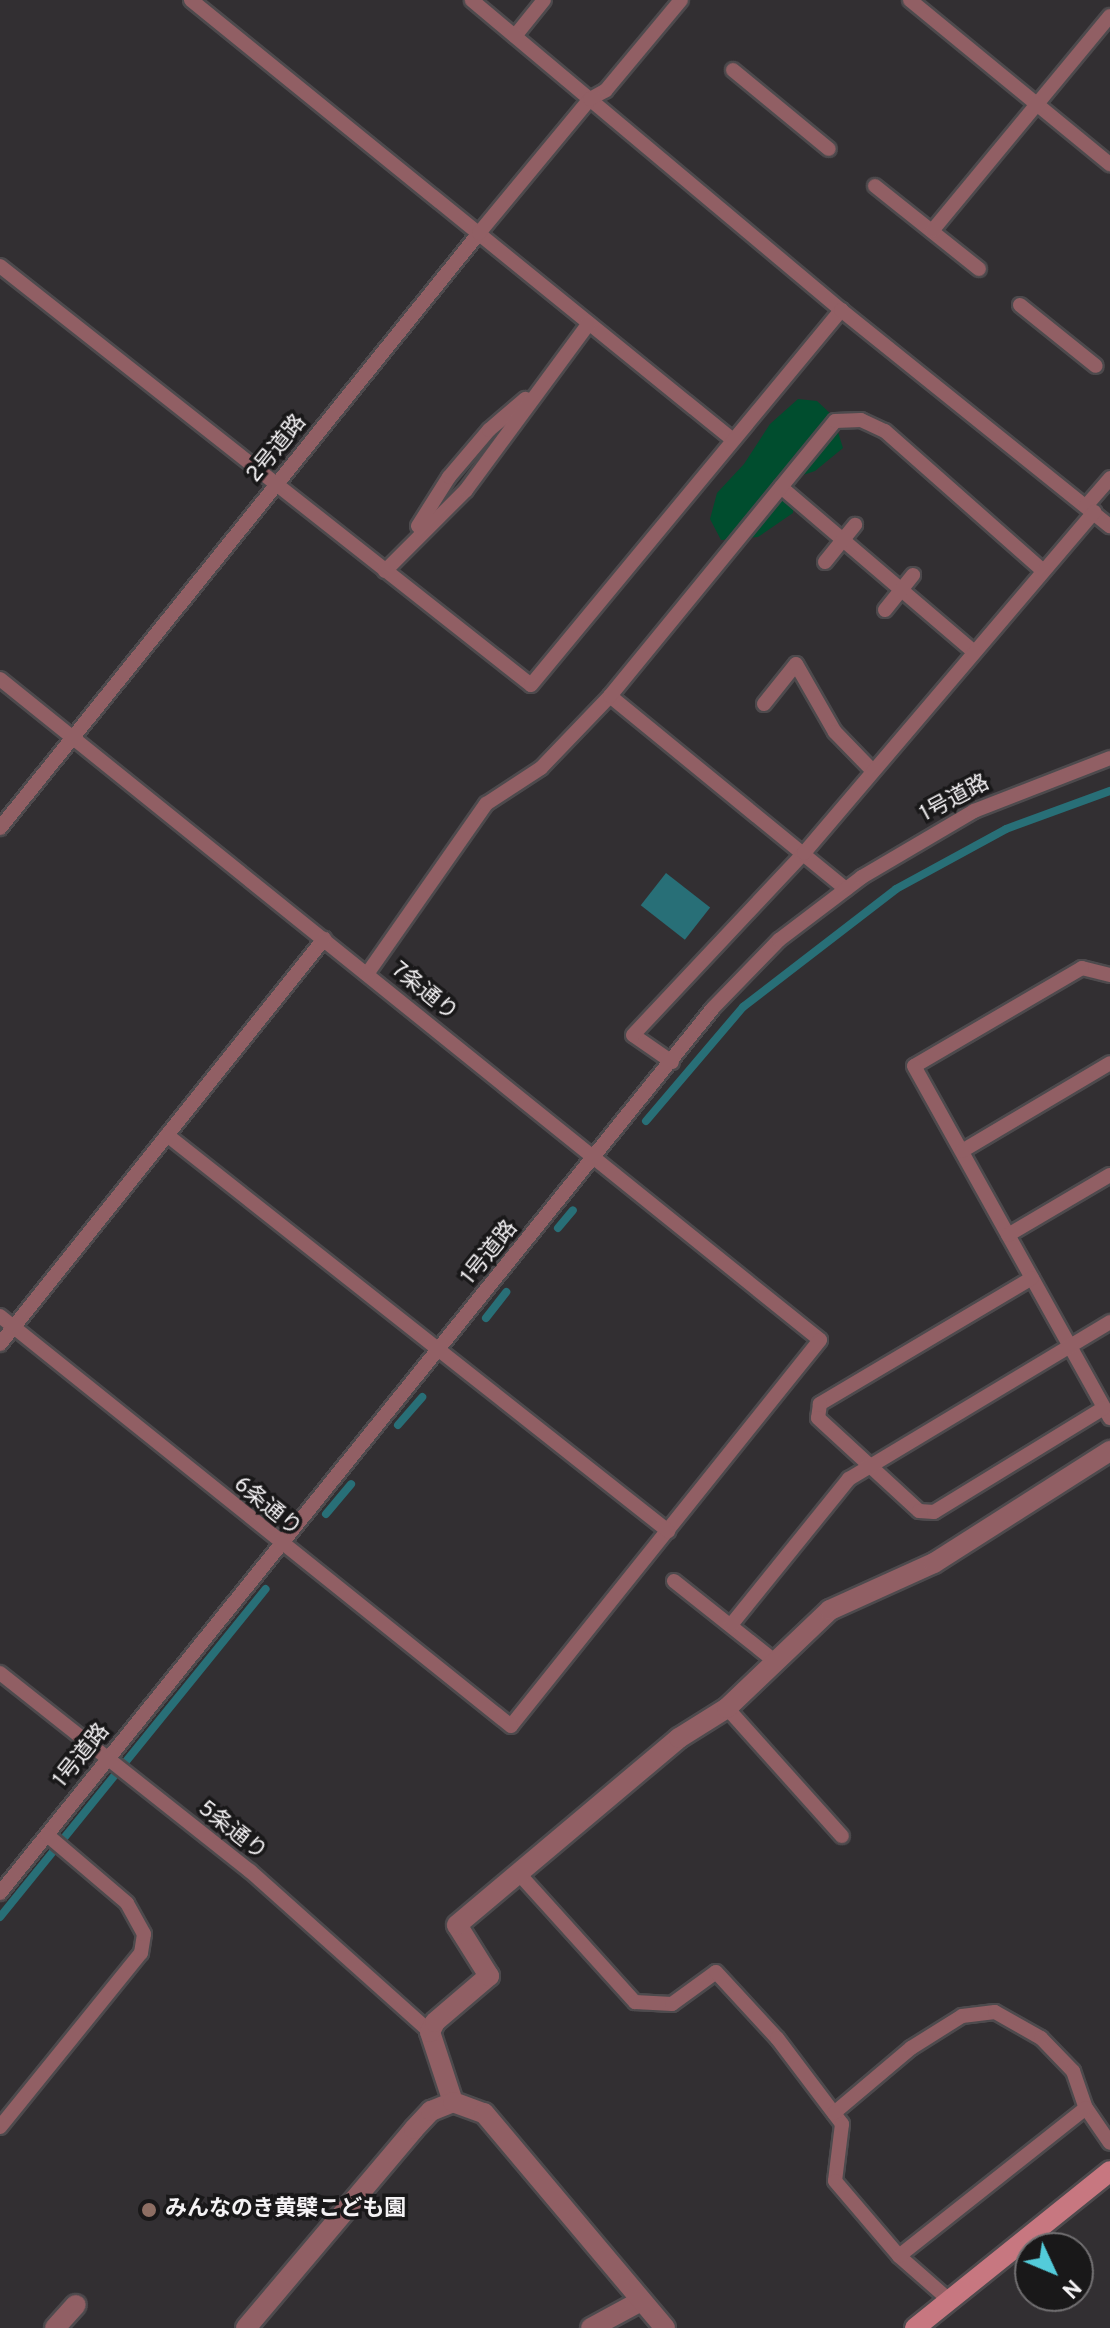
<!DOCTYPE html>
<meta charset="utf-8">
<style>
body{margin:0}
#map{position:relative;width:1110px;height:2328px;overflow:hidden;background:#322f32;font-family:Overpass,"Noto Sans JP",sans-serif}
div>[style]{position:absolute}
.green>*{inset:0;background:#004d2e}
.water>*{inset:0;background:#286f77;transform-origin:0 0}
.stream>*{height:8px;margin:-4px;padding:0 4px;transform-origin:4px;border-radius:4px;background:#286f77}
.roads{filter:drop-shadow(2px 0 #4d4a4d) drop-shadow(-2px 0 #4d4a4d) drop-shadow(0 2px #4d4a4d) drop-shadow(0 -2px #4d4a4d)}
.service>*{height:14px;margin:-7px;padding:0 7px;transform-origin:7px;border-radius:7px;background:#915f64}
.minor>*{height:20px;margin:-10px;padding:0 10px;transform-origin:10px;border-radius:10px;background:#915f64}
.tertiary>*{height:20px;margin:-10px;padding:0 10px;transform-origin:10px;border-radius:10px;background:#915f64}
.secondary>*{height:20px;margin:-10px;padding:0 10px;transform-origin:10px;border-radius:10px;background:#c77780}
.dots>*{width:22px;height:22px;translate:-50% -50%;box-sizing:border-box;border:4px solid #191819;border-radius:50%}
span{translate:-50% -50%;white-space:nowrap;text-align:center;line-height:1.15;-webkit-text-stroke:7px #191819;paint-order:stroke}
.street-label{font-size:22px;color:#f4f2f4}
.poi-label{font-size:22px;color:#f4f2f4;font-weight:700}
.left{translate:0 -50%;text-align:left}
.north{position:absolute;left:1014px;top:2232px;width:80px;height:80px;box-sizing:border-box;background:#191819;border:2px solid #716f71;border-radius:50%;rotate:134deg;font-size:22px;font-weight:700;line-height:32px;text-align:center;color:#f4f2f4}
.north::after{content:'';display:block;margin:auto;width:28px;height:36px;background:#53cbda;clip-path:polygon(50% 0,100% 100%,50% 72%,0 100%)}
</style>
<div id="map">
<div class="green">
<div style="clip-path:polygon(798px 399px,817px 401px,833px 416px,843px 448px,815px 471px,794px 478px,793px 513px,758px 537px,721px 540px,710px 519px,717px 493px,744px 464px,770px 424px)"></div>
</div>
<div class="water">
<div style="left:666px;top:873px;width:56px;height:41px;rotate:38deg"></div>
</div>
<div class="stream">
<div style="left:646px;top:1121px;width:150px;rotate:-49.6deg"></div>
<div style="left:743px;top:1007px;width:193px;rotate:-37.6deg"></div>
<div style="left:896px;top:889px;width:125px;rotate:-28.6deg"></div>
<div style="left:1006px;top:829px;width:111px;rotate:-20.1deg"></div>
<div style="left:558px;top:1228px;width:23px;rotate:-50deg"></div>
<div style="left:486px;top:1318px;width:33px;rotate:-52deg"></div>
<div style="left:398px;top:1425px;width:37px;rotate:-49deg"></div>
<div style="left:326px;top:1514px;width:39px;rotate:-50deg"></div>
<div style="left:0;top:1917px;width:422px;rotate:-51deg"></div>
</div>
<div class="roads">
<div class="service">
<div style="left:191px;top:0;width:698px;rotate:39.07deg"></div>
<div style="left:910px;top:0;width:259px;rotate:39.4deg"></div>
<div style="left:515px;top:36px;width:46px;rotate:-51.1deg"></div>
<div style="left:733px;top:70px;width:124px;rotate:39.5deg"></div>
<div style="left:875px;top:186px;width:133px;rotate:38.6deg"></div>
<div style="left:932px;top:231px;width:279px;rotate:-50.4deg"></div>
<div style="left:0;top:266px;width:676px;rotate:38.28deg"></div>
<div style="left:531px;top:685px;width:487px;rotate:-50.4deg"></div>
<div style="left:841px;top:310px;width:482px;rotate:-140deg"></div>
<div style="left:1020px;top:305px;width:97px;rotate:38.8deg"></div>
<div style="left:841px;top:310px;width:345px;rotate:38.8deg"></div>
<div style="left:781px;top:487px;width:253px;rotate:40.5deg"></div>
<div style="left:1086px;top:506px;width:37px;rotate:-49deg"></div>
<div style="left:418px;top:526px;width:58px;rotate:-57.7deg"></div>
<div style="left:449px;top:477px;width:62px;rotate:-49.6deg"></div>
<div style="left:489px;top:430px;width:48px;rotate:-40.7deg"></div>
<div style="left:825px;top:562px;width:48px;rotate:-51deg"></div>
<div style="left:385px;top:571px;width:115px;rotate:-45deg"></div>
<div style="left:466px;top:490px;width:207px;rotate:-53.6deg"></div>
<div style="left:885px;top:610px;width:45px;rotate:-51.3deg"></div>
<div style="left:0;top:679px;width:1053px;rotate:38.87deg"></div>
<div style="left:820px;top:1340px;width:494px;rotate:128.7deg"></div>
<div style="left:511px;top:1726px;width:655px;rotate:-141.26deg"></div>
<div style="left:610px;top:696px;width:305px;rotate:39.3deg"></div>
<div style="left:764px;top:704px;width:51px;rotate:-51.3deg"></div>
<div style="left:796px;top:664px;width:78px;rotate:60.2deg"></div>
<div style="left:835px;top:732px;width:52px;rotate:45.8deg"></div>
<div style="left:0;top:828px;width:764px;rotate:-51.16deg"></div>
<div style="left:479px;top:233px;width:174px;rotate:-50.4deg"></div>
<div style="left:590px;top:99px;width:18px;rotate:-29deg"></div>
<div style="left:606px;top:90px;width:117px;rotate:-50.2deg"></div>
<div style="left:367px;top:974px;width:208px;rotate:-55deg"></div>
<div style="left:486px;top:804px;width:66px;rotate:-33.2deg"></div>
<div style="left:541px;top:768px;width:100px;rotate:-46.2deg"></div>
<div style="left:610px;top:696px;width:355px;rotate:-50.7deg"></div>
<div style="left:835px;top:421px;width:26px;rotate:-2deg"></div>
<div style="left:861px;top:420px;width:26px;rotate:25deg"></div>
<div style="left:885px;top:431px;width:211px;rotate:41.5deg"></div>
<div style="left:1110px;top:975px;width:29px;rotate:-166deg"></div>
<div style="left:1082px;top:968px;width:194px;rotate:149.7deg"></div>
<div style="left:914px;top:1066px;width:403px;rotate:60.9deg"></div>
<div style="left:672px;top:1062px;width:47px;rotate:-145.3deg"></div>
<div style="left:633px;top:1035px;width:250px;rotate:-46.8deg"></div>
<div style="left:804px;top:853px;width:448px;rotate:-49.6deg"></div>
<div style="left:167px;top:1135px;width:639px;rotate:38.32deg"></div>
<div style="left:962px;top:1151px;width:172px;rotate:-30.7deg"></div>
<div style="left:1008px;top:1235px;width:118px;rotate:-30.5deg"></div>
<div style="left:1032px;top:1278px;width:247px;rotate:149.3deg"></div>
<div style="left:820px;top:1404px;width:14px;rotate:98deg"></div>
<div style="left:818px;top:1418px;width:137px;rotate:42.6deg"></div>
<div style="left:919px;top:1511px;width:15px;rotate:4deg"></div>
<div style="left:934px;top:1512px;width:199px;rotate:-31.5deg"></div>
<div style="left:0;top:1344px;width:519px;rotate:-51.34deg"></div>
<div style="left:674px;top:1581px;width:130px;rotate:38.5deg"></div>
<div style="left:731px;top:1625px;width:188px;rotate:-51.1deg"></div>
<div style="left:849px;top:1479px;width:305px;rotate:-31deg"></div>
<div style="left:0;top:1673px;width:319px;rotate:38.4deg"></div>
<div style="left:250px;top:1871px;width:241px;rotate:41.8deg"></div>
<div style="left:727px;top:1708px;width:172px;rotate:48.1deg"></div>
<div style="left:521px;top:1876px;width:170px;rotate:47.9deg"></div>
<div style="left:635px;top:2002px;width:37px;rotate:3deg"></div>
<div style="left:672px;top:2004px;width:54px;rotate:-36deg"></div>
<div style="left:716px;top:1972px;width:90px;rotate:47.3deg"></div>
<div style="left:777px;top:2038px;width:108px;rotate:52.9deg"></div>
<div style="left:842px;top:2124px;width:57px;rotate:97deg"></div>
<div style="left:835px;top:2181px;width:99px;rotate:49.5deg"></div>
<div style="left:899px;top:2256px;width:64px;rotate:41.2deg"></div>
<div style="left:0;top:1893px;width:1136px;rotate:-51.14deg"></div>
<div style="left:713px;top:1008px;width:95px;rotate:-45.9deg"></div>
<div style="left:779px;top:940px;width:104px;rotate:-37.2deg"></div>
<div style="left:862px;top:877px;width:130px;rotate:-30.5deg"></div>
<div style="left:974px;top:811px;width:146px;rotate:-21.3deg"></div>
<div style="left:834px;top:2113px;width:101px;rotate:-40.2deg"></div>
<div style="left:911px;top:2048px;width:60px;rotate:-32.1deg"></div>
<div style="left:962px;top:2016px;width:33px;rotate:-7deg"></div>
<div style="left:995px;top:2012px;width:53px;rotate:29.5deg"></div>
<div style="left:1041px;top:2038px;width:46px;rotate:45.9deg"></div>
<div style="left:1073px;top:2071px;width:39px;rotate:71deg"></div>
<div style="left:1086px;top:2108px;width:42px;rotate:55.6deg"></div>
<div style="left:0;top:2127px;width:224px;rotate:-51deg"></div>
<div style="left:141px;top:1953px;width:19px;rotate:-81deg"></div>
<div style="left:144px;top:1934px;width:35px;rotate:-119deg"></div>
<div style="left:127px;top:1903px;width:105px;rotate:-139.6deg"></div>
<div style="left:899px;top:2256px;width:238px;rotate:-38.4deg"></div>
</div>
<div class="minor">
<div style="left:453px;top:2102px;width:74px;rotate:-108.2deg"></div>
<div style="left:430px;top:2032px;width:11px;rotate:-63deg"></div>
<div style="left:435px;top:2022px;width:71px;rotate:-40.4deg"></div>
<div style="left:489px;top:1976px;width:60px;rotate:-122.1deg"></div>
<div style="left:457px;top:1925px;width:290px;rotate:-40.1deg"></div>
<div style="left:679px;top:1738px;width:57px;rotate:-32deg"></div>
<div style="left:727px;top:1708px;width:142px;rotate:-43.6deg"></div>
<div style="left:830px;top:1610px;width:114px;rotate:-24.3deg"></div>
<div style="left:934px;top:1563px;width:209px;rotate:-32.5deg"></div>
<div style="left:55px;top:2328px;width:31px;rotate:-48deg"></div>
<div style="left:591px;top:2328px;width:57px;rotate:-28.4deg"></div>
</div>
<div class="tertiary">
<div style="left:246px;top:2328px;width:260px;rotate:-49.8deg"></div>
<div style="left:414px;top:2129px;width:25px;rotate:-47deg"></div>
<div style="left:431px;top:2111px;width:24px;rotate:-22deg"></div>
<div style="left:453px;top:2102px;width:33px;rotate:20deg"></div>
<div style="left:484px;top:2113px;width:281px;rotate:49.9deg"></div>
</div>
<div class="secondary">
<div style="left:915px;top:2328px;width:250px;rotate:-38.8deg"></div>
</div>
</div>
<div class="dots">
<div style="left:149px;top:2210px;background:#8d6e63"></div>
</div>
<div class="street-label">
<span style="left:277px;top:449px;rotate:-51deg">2号道路</span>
<span style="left:955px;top:799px;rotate:-28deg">1号道路</span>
<span style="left:424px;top:992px;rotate:39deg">7条通り</span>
<span style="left:490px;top:1253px;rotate:-51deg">1号道路</span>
<span style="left:267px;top:1507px;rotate:39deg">6条通り</span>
<span style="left:82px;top:1756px;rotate:-51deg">1号道路</span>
<span style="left:232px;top:1831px;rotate:38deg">5条通り</span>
</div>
<div class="poi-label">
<span class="left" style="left:165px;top:2210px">みんなのき黄檗こども園</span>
</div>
<div class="north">N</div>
</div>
